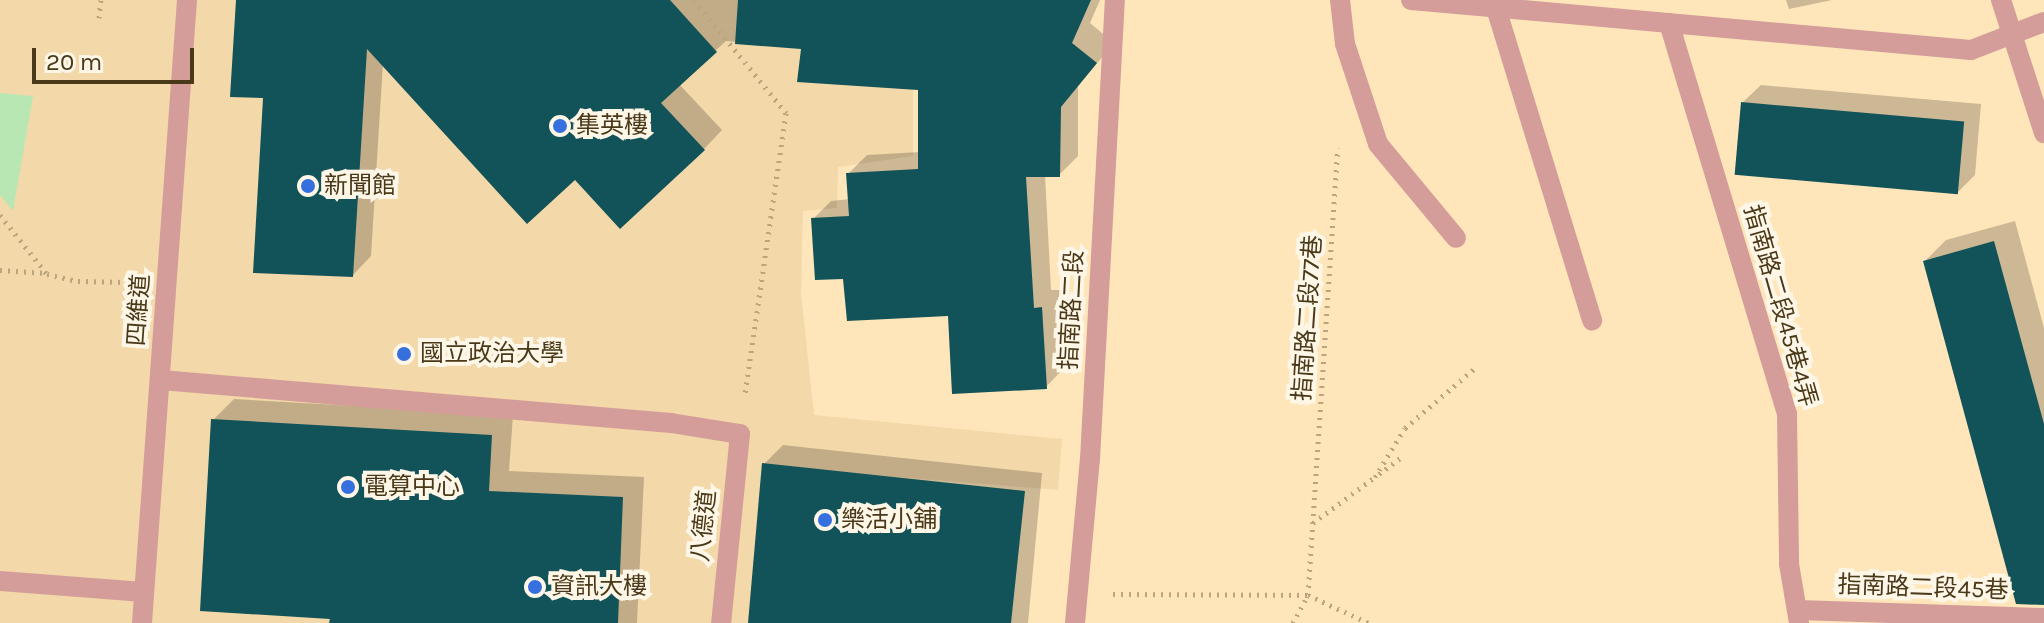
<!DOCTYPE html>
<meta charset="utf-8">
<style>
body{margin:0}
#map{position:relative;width:2044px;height:623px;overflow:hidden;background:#ffe6ba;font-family:Karla,"Noto Sans TC",sans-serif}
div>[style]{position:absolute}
.built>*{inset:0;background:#f3d8a9}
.green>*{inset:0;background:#b9e7b3}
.shadow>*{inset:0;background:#0003}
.building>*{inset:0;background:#115358;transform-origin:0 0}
.path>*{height:5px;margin-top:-2.5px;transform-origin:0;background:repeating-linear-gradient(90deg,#bba57e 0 2px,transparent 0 8px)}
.minor>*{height:20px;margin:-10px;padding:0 10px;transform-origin:10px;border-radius:10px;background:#d59d9a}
.dots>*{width:22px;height:22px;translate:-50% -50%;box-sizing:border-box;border:4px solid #fef6e7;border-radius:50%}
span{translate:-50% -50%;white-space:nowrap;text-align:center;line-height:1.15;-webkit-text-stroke:8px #fef6e7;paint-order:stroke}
.poi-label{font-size:24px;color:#4a3919}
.left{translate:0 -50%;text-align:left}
.street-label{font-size:24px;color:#4a3919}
.scale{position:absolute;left:32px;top:48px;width:162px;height:36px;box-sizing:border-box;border:4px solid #4a3919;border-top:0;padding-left:10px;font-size:24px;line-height:28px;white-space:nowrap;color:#4a3919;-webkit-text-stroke:6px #fef6e7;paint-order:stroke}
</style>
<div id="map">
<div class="built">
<div style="clip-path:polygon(0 0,913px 0,913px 156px,838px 167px,837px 208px,803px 211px,801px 293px,814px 415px,1062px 439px,1058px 490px,898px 477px,886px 563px,821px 623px,0 623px)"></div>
</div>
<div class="green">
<div style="clip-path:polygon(0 93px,33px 96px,13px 211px,0 195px)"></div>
</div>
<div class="shadow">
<div style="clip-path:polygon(238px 0,1100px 0,1090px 23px,1114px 43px,1078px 86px,1078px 156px,1059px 175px,1045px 175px,1051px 290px,1060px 290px,1064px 368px,1046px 387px,949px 313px,845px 277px,813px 219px,831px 201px,850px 199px,848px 174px,867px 155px,920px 152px,920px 88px,803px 47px,726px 41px,679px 84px,722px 130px,704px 149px,383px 63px,371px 256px,353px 275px,265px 97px)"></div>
<div style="clip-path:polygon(1786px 0,1832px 0,1789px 9px)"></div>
<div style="clip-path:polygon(1761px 85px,1981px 104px,1975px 175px,1957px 193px,1743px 102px)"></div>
<div style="clip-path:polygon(2015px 221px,2044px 328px,2044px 584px,1925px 261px,1946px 240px)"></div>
<div style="clip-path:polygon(234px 399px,513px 415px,509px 471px,644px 477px,637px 623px,331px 623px,213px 420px)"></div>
<div style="clip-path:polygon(783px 445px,1042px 473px,1028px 623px,750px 623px,764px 464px)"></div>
</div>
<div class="building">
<div style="clip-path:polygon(236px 0,670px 0,717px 52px,661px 103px,705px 150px,620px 229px,575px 180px,527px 224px,367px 49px,353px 277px,253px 273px,263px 98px,230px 97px)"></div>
<div style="clip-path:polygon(738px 0,1091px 0,1072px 43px,1097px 63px,1061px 107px,1060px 177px,1026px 177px,1034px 308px,1042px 307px,1047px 389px,952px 394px,948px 316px,847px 321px,843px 279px,815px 280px,811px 218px,849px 216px,846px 173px,918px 169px,918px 90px,797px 82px,801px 49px,735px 44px)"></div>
<div style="left:1741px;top:102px;width:224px;height:73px;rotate:5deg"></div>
<div style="clip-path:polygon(1994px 241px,2044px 424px,2044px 605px,2016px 604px,1923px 261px)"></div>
<div style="clip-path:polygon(211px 419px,492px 435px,489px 491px,623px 497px,618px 623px,329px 623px,330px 619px,200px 611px)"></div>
<div style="clip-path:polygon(762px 463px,1025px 491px,1011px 623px,748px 623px)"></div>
</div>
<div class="path">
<div style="left:694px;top:0;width:146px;rotate:50.8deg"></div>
<div style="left:786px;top:113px;width:285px;rotate:98.3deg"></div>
<div style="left:99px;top:18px;width:18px;rotate:-84deg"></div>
<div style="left:0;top:215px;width:75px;rotate:51.5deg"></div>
<div style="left:47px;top:274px;width:32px;rotate:13deg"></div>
<div style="left:78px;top:281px;width:49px;rotate:1.2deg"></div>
<div style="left:0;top:270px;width:46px;rotate:3.7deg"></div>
<div style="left:1379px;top:474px;width:30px;rotate:-37deg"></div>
<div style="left:1313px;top:523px;width:77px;rotate:-36.6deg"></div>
<div style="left:1375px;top:477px;width:57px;rotate:-58.5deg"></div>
<div style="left:1405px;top:428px;width:91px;rotate:-40.5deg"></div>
<div style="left:1113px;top:594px;width:195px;rotate:0.3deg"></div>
<div style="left:1308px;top:595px;width:67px;rotate:24.7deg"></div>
<div style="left:1293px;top:623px;width:32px;rotate:-62deg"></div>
<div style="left:1308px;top:595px;width:448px;rotate:-86.2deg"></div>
</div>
<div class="minor">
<div style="left:1340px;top:0;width:44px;rotate:83.5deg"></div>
<div style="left:1345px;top:44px;width:105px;rotate:71.7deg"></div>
<div style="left:1378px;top:144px;width:122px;rotate:50.3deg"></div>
<div style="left:1411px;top:0;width:562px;rotate:5.1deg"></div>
<div style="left:1971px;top:50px;width:78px;rotate:-21deg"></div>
<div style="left:2001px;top:0;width:140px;rotate:72.1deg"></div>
<div style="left:1496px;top:8px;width:327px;rotate:72.9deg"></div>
<div style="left:1669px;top:23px;width:408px;rotate:73.2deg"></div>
<div style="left:1787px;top:414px;width:150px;rotate:89.2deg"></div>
<div style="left:1789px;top:564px;width:60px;rotate:80.4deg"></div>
<div style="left:161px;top:380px;width:512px;rotate:4.82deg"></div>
<div style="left:671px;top:423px;width:70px;rotate:9.1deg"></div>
<div style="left:740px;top:434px;width:190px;rotate:95.7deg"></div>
<div style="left:0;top:581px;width:144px;rotate:4.4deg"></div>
<div style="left:1799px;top:610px;width:245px;rotate:1.9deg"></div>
<div style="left:142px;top:623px;width:625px;rotate:-85.87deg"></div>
<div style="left:1075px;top:623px;width:165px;rotate:-84.8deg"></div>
<div style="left:1090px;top:459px;width:460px;rotate:-86.9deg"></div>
</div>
<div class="dots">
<div style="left:560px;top:126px;background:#366fde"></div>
<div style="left:308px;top:186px;background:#366fde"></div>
<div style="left:404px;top:354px;background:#366fde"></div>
<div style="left:348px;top:487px;background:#366fde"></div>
<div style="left:825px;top:520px;background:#366fde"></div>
<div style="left:535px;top:587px;background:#366fde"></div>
</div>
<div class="poi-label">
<span class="left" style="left:576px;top:126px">集英樓</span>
<span class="left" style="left:324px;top:186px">新聞館</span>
<span class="left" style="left:420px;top:354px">國立政治大學</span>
<span class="left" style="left:364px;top:487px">電算中心</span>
<span class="left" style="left:841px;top:520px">樂活小舖</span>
<span class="left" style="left:551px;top:587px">資訊大樓</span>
</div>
<div class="street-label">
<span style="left:1780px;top:306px;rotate:74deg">指南路二段45巷4弄</span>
<span style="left:139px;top:310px;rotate:-86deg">四維道</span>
<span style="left:1072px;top:310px;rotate:-87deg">指南路二段</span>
<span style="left:1308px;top:318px;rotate:-86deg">指南路二段77巷</span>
<span style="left:704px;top:526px;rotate:-84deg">八德道</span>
<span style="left:1923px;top:588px;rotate:2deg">指南路二段45巷</span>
</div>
<div class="scale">20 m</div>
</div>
